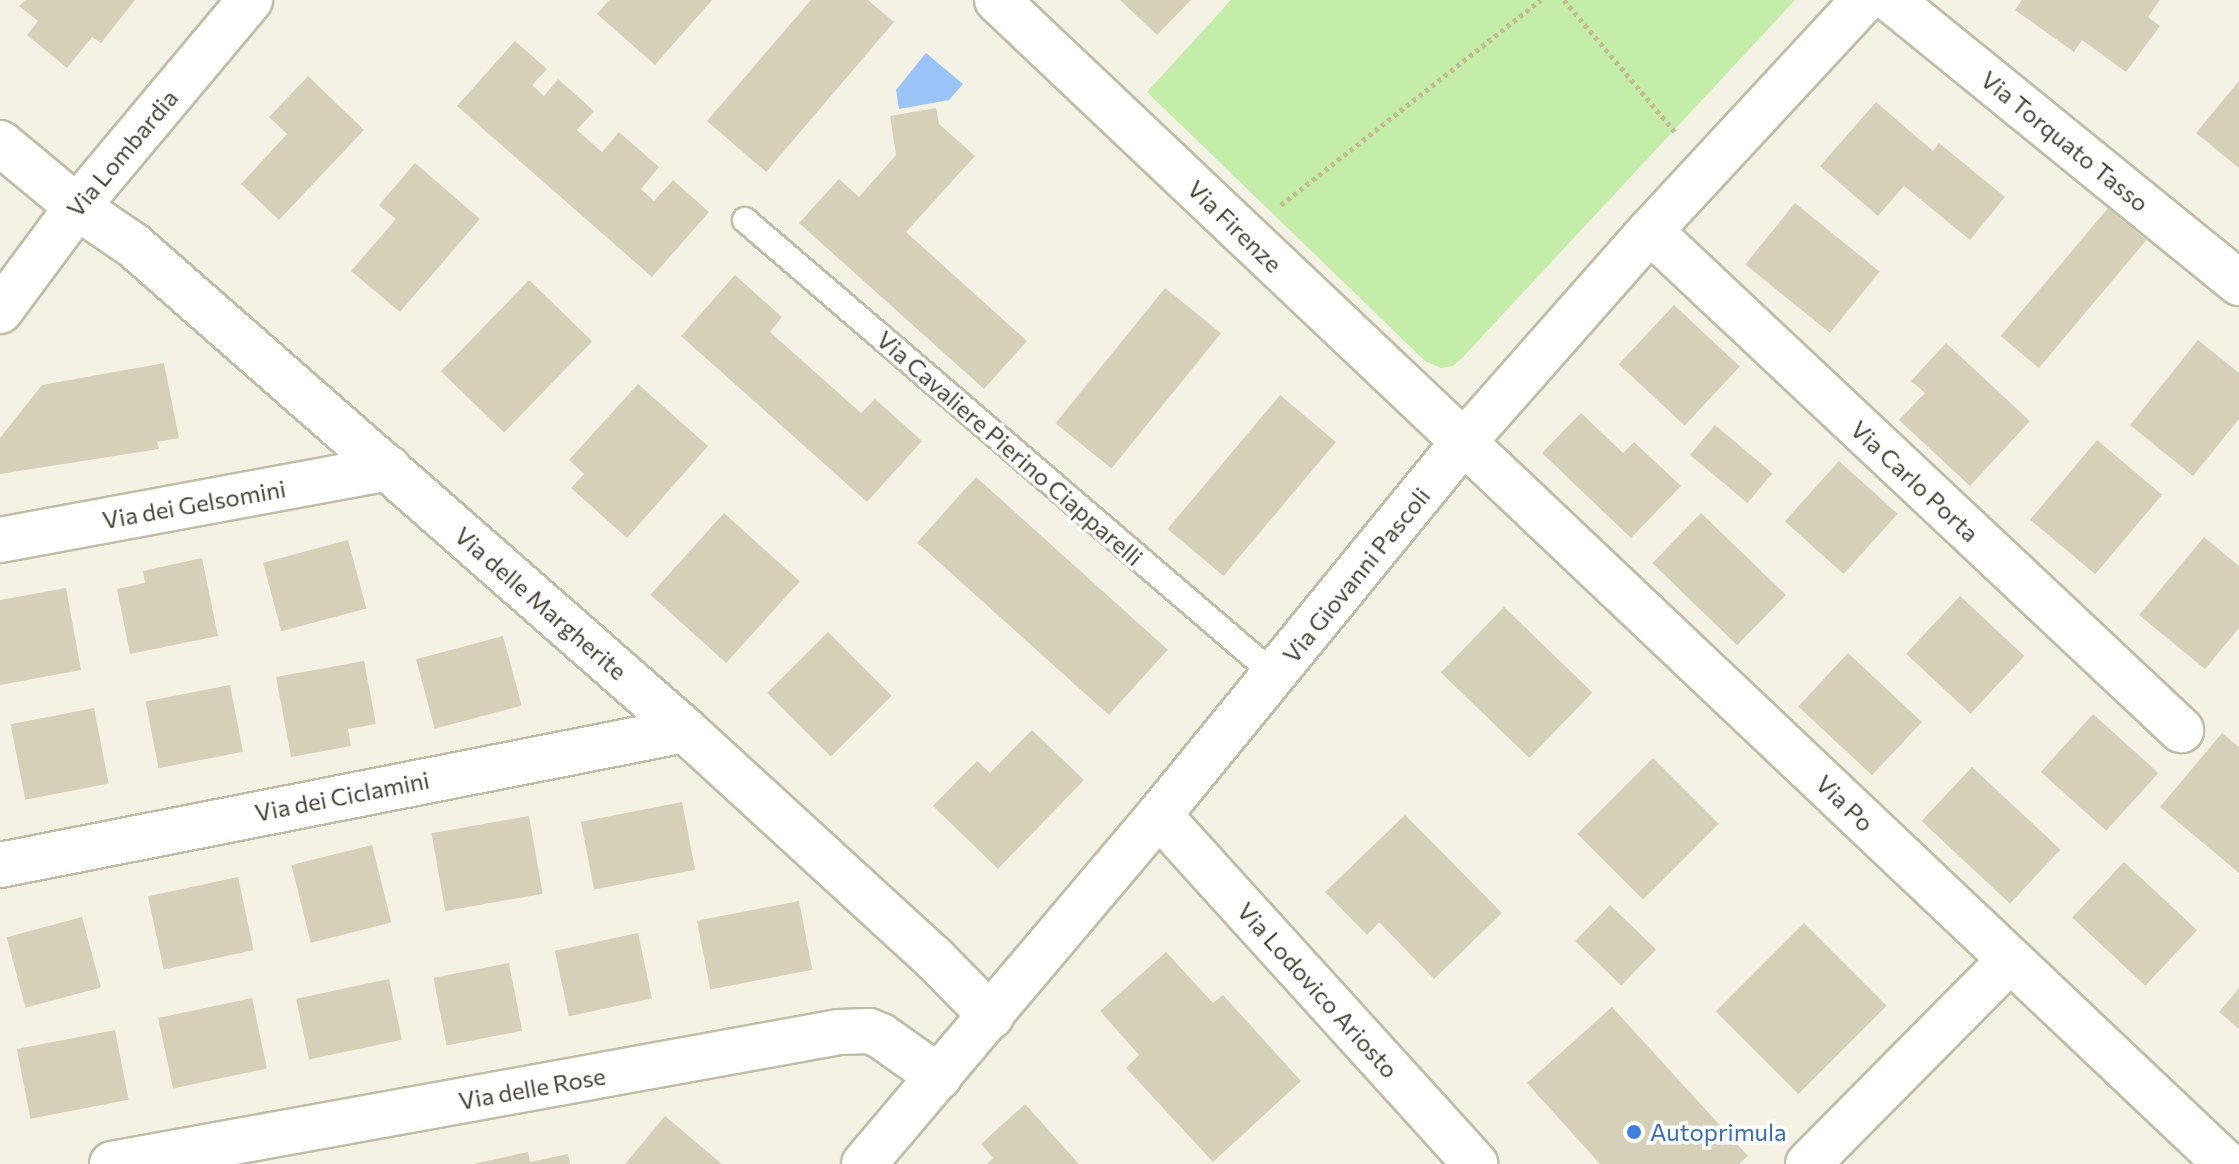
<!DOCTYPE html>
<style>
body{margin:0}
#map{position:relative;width:2239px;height:1164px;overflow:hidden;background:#f4f2e5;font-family:Commissioner,sans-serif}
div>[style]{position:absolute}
.green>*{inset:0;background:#c3eda9}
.water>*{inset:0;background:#9ac3f8}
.building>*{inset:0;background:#d7d0b9;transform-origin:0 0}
.path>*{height:5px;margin-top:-2.5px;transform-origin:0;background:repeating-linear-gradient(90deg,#c4bb96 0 4px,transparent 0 8px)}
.roads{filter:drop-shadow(2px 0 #c1bca6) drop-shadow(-2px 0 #c1bca6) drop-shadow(0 2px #c1bca6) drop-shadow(0 -2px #c1bca6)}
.service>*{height:24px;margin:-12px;padding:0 12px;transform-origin:12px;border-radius:12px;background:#fff}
.minor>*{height:44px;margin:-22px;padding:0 22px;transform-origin:22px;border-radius:22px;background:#fff}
.dots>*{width:22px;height:22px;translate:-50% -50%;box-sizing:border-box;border:4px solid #fff;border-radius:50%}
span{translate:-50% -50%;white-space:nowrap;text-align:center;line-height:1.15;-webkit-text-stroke:7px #fff;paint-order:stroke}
.street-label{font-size:24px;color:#484334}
.shop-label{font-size:24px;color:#366cbe}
.left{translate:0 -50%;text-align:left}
</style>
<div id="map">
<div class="green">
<div style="clip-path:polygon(1231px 0,1795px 0,1463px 357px,1453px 366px,1441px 368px,1425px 361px,1147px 92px)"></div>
</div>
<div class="water">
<div style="clip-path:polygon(926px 53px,963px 84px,949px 100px,899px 109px,896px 90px)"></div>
</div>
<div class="building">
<div style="clip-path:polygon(25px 0,135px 0,101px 43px,92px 37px,67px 68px,27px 35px,38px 21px,19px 6px)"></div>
<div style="clip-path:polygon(609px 0,712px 0,655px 65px,597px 14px)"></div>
<div style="clip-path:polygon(811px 0,868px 0,894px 22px,766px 172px,707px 121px)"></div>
<div style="clip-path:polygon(1120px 0,1191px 0,1157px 35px)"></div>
<div style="clip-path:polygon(2022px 0,2160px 0,2148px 17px,2160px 26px,2126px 72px,2082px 40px,2074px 52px,2015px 10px)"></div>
<div style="clip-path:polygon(515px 41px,547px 69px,532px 85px,544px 96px,558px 79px,594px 111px,577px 130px,602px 152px,619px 132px,659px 167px,641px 189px,654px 201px,673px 180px,709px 212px,652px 277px,457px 106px)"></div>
<div style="clip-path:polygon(308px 76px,364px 130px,279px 220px,241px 184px,287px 134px,269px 117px)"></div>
<div style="clip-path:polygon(2239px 81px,2239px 168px,2196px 133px)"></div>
<div style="clip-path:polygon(1876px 102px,1933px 151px,1939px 143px,2005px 197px,1970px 240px,1904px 186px,1878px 216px,1820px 166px)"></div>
<div style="clip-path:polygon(936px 108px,939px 124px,975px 156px,906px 232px,1027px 341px,984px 389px,799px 223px,839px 179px,859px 197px,896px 155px,890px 116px)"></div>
<div style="clip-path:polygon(415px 163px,480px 219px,400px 312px,351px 271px,396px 219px,379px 205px)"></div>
<div style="left:1795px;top:203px;width:109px;height:79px;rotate:39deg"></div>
<div style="left:2108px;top:208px;width:50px;height:167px;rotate:40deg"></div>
<div style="clip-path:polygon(735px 275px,782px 317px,770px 332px,861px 413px,875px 399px,922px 441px,867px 502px,681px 336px)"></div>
<div style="left:529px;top:280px;width:88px;height:127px;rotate:44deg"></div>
<div style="left:1165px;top:288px;width:72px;height:174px;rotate:39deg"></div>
<div style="left:1674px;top:305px;width:90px;height:81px;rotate:43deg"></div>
<div style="clip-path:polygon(2198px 340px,2239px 373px,2239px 419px,2193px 476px,2130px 425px)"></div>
<div style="clip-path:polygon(1946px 343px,2030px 421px,1970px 486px,1899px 420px,1925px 393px,1911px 381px)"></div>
<div style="clip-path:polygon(164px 363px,179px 438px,157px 442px,159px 449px,0 474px,0 438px,42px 385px)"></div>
<div style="clip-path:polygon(638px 384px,708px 446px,627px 538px,571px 488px,584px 474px,569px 460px)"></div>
<div style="left:1280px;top:395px;width:73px;height:175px;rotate:40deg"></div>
<div style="clip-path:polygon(1581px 413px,1623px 453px,1634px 442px,1681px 486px,1631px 538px,1542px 453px)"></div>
<div style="left:1715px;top:425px;width:75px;height:39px;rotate:40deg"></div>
<div style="left:2097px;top:440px;width:85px;height:104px;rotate:40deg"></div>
<div style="left:1839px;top:461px;width:79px;height:81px;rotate:42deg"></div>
<div style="left:976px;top:477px;width:258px;height:88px;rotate:42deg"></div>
<div style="left:724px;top:513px;width:102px;height:110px;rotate:42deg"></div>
<div style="left:1701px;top:513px;width:118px;height:70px;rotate:44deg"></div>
<div style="clip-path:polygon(2204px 537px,2239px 566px,2239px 628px,2205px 669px,2139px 615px)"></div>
<div style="left:348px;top:540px;width:71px;height:88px;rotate:75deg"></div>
<div style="clip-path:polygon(202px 558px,218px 636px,130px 654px,117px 589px,145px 583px,143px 571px)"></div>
<div style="clip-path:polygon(66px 588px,81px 670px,0 685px,0 600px)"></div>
<div style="left:1960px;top:596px;width:88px;height:79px;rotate:43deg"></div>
<div style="left:1504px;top:607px;width:123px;height:91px;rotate:44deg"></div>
<div style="left:828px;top:632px;width:90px;height:86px;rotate:45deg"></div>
<div style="left:503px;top:636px;width:72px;height:90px;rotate:75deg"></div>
<div style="left:1848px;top:653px;width:101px;height:73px;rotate:43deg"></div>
<div style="clip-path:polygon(364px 661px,376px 724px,348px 729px,351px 746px,291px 757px,276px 677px)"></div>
<div style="left:230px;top:685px;width:68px;height:86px;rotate:79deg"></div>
<div style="left:94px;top:708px;width:77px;height:85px;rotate:79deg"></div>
<div style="left:2093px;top:714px;width:88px;height:78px;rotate:42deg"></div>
<div style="clip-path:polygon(1032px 730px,1084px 780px,998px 869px,933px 806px,977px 761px,990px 773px)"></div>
<div style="clip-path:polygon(2222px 733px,2239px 747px,2239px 873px,2160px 807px)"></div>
<div style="left:1653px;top:758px;width:93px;height:107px;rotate:45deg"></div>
<div style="left:1972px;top:767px;width:121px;height:74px;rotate:43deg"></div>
<div style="left:682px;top:802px;width:69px;height:103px;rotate:79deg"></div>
<div style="clip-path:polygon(1405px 815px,1502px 913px,1434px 979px,1379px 922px,1367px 935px,1325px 892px)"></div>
<div style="left:529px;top:816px;width:79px;height:99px;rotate:80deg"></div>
<div style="left:372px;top:845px;width:80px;height:83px;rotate:76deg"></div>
<div style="left:2124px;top:862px;width:100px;height:76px;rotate:43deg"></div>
<div style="left:238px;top:877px;width:75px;height:92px;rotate:78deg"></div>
<div style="left:799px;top:901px;width:70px;height:104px;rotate:79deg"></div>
<div style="left:1610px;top:905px;width:64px;height:50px;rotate:44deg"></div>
<div style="left:82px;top:917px;width:73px;height:78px;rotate:75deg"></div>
<div style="left:1804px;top:923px;width:117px;height:125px;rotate:45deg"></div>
<div style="left:638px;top:933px;width:67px;height:85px;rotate:78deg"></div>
<div style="clip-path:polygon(1166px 952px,1213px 1003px,1223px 995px,1301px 1081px,1213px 1162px,1126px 1068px,1139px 1055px,1100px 1011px)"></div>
<div style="left:509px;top:963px;width:69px;height:77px;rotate:79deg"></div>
<div style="left:389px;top:979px;width:62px;height:95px;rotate:78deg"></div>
<div style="clip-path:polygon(2239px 988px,2239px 1029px,2219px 1012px)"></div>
<div style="left:252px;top:998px;width:72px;height:96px;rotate:78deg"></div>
<div style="clip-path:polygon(1612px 1007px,1748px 1156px,1739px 1164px,1600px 1164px,1527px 1083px)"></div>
<div style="left:115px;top:1030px;width:71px;height:100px;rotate:79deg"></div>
<div style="clip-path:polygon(1025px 1104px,1079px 1164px,987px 1164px,993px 1158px,981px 1144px)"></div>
<div style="clip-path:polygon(665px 1116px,722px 1164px,625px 1164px)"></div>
<div style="clip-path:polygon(528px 1152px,530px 1162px,568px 1154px,570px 1164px,473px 1164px)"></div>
</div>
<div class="path">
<div style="left:1564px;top:0;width:175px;rotate:49.9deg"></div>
<div style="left:1281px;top:205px;width:331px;rotate:-38.3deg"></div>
</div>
<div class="roads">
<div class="service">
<div style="left:745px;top:220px;width:699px;rotate:40.65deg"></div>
</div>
<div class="minor">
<div style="left:997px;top:0;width:1693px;rotate:43.44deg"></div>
<div style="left:1891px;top:0;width:449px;rotate:39.1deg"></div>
<div style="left:0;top:143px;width:100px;rotate:39.7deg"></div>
<div style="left:77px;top:207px;width:68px;rotate:34.2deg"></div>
<div style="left:133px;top:245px;width:735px;rotate:41.3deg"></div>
<div style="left:685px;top:730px;width:336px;rotate:42.5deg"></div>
<div style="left:933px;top:957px;width:83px;rotate:45.5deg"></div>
<div style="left:1650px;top:231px;width:729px;rotate:43.22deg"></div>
<div style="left:0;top:311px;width:129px;rotate:-53.5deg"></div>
<div style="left:77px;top:207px;width:270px;rotate:-50.1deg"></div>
<div style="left:0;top:540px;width:395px;rotate:-10.5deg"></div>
<div style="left:1159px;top:815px;width:471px;rotate:47.8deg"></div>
<div style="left:0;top:865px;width:698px;rotate:-11.15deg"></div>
<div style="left:112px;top:1164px;width:739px;rotate:-10.29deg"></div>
<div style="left:839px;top:1032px;width:30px;rotate:-2deg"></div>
<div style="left:869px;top:1031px;width:13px;rotate:23deg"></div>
<div style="left:881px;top:1036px;width:71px;rotate:35.3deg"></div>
<div style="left:864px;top:1164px;width:457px;rotate:-49.8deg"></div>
<div style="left:1159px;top:815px;width:479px;rotate:-50.8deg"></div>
<div style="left:1462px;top:444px;width:284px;rotate:-48.6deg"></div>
<div style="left:1650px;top:231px;width:315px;rotate:-47.2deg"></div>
<div style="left:1808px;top:1164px;width:287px;rotate:-45.3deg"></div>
</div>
</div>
<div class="dots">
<div style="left:1634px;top:1132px;background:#3f7fe0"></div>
</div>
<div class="street-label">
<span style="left:2065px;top:141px;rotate:39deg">Via Torquato Tasso</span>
<span style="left:122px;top:153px;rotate:-50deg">Via Lombardia</span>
<span style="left:1235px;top:226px;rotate:44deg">Via Firenze</span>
<span style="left:1010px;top:448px;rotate:41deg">Via Cavaliere Pierino Ciapparelli</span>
<span style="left:1915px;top:481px;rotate:43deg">Via Carlo Porta</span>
<span style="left:194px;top:504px;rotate:-10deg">Via dei Gelsomini</span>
<span style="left:1356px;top:575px;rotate:-51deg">Via Giovanni Pascoli</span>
<span style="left:541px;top:603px;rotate:41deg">Via delle Margherite</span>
<span style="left:342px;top:796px;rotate:-11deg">Via dei Ciclamini</span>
<span style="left:1845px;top:803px;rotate:44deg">Via Po</span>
<span style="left:1318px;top:990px;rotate:48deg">Via Lodovico Ariosto</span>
<span style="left:532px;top:1088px;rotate:-10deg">Via delle Rose</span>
</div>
<div class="shop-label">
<span class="left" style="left:1650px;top:1132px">Autoprimula</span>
</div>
</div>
